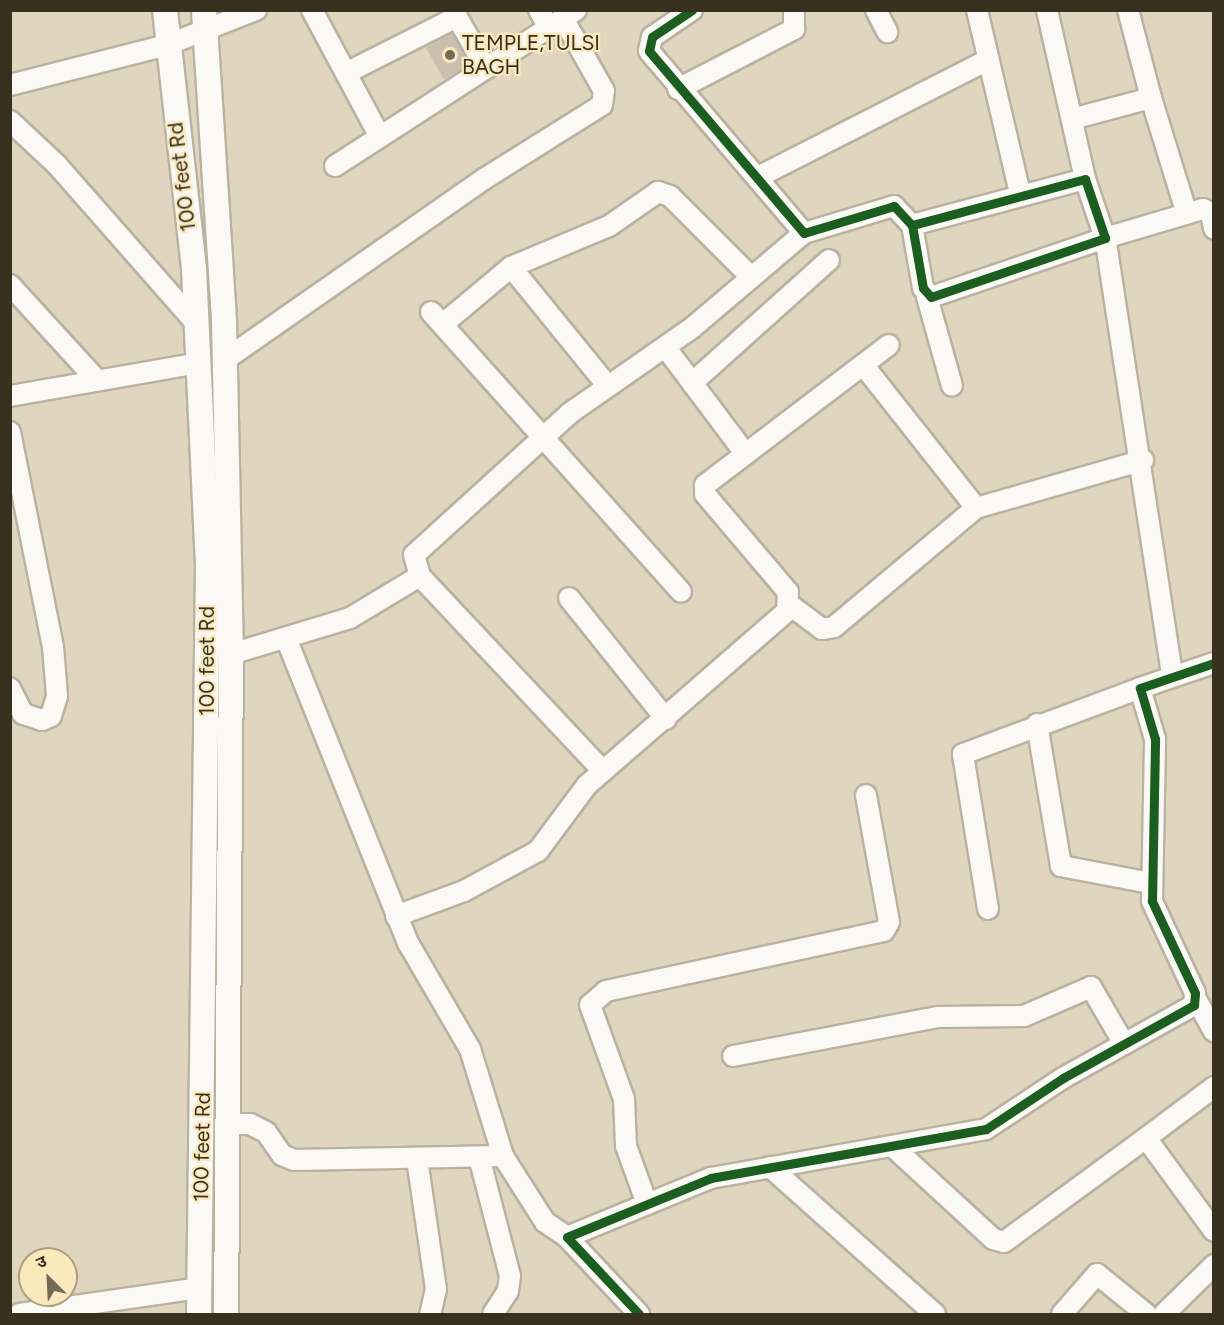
<!DOCTYPE html>
<meta charset="utf-8">
<style>
body{margin:0}
#map{position:relative;width:1224px;height:1325px;overflow:hidden;background:#e0d6bf;font-family:Figtree,"Noto Sans Devanagari",sans-serif}
div>[style]{position:absolute}
.building>*{inset:0;background:#cbc0af;transform-origin:0 0}
.roads{filter:drop-shadow(2px 0 #bab2a0) drop-shadow(-2px 0 #bab2a0) drop-shadow(0 2px #bab2a0) drop-shadow(0 -2px #bab2a0)}
.minor>*{height:20px;margin:-10px;padding:0 10px;transform-origin:10px;border-radius:10px;background:#faf9f5}
.major>*{height:24px;margin:-12px;padding:0 12px;transform-origin:12px;border-radius:12px;background:#faf9f5}
.cycleway>*{height:9px;margin:-4.5px;padding:0 4.5px;transform-origin:4.5px;border-radius:4.5px;background:#1b5e20}
.dots>*{width:16px;height:16px;translate:-50% -50%;box-sizing:border-box;border:3px solid #fbe9be;border-radius:50%}
span{translate:-50% -50%;white-space:nowrap;text-align:center;line-height:1.15;-webkit-text-stroke:4.5px #fbe9be;paint-order:stroke}
.poi-label{font-size:21px;color:#383120}
.left{translate:0 -50%;text-align:left}
.street-label{font-size:21px;color:#383120}
.frame{position:absolute;inset:0;border:12px solid #383120;pointer-events:none}
.north{position:absolute;left:18px;top:1247px;width:60px;height:60px;box-sizing:border-box;background:#fbe9be;border:2px solid #ad9f7f;border-radius:50%;rotate:336deg;font-size:16px;font-weight:700;line-height:24px;text-align:center;color:#383120}
.north::after{content:'';display:block;margin:auto;width:21px;height:27px;background:#736b58;clip-path:polygon(50% 0,100% 100%,50% 72%,0 100%)}
</style>
<div id="map">
<div class="building">
<div style="left:452px;top:33px;width:36px;height:30px;rotate:60deg"></div>
</div>
<div class="roads">
<div class="minor">
<div style="left:312px;top:10px;width:144px;rotate:61.8deg"></div>
<div style="left:453px;top:10px;width:67px;rotate:60.4deg"></div>
<div style="left:539px;top:10px;width:21px;rotate:61deg"></div>
<div style="left:692px;top:10px;width:48px;rotate:146deg"></div>
<div style="left:652px;top:37px;width:14px;rotate:102deg"></div>
<div style="left:649px;top:51px;width:239px;rotate:49.6deg"></div>
<div style="left:804px;top:233px;width:94px;rotate:-16.7deg"></div>
<div style="left:894px;top:206px;width:26px;rotate:47deg"></div>
<div style="left:912px;top:225px;width:64px;rotate:80.1deg"></div>
<div style="left:923px;top:288px;width:12px;rotate:48deg"></div>
<div style="left:931px;top:297px;width:184px;rotate:-18.7deg"></div>
<div style="left:1105px;top:238px;width:62px;rotate:-108.7deg"></div>
<div style="left:1085px;top:179px;width:179px;rotate:165.1deg"></div>
<div style="left:876px;top:10px;width:25px;rotate:63deg"></div>
<div style="left:977px;top:10px;width:189px;rotate:76.8deg"></div>
<div style="left:1047px;top:10px;width:173px;rotate:77.3deg"></div>
<div style="left:346px;top:73px;width:124px;rotate:-26.8deg"></div>
<div style="left:10px;top:85px;width:162px;rotate:-14.3deg"></div>
<div style="left:167px;top:45px;width:96px;rotate:-21.5deg"></div>
<div style="left:678px;top:89px;width:131px;rotate:-27.3deg"></div>
<div style="left:794px;top:29px;width:19px;rotate:-90deg"></div>
<div style="left:1151px;top:98px;width:121px;rotate:72.8deg"></div>
<div style="left:1072px;top:119px;width:82px;rotate:-14.9deg"></div>
<div style="left:1151px;top:98px;width:91px;rotate:-104.6deg"></div>
<div style="left:10px;top:121px;width:64px;rotate:43.1deg"></div>
<div style="left:57px;top:165px;width:209px;rotate:48.7deg"></div>
<div style="left:335px;top:166px;width:287px;rotate:-32.9deg"></div>
<div style="left:758px;top:177px;width:258px;rotate:-27deg"></div>
<div style="left:511px;top:267px;width:152px;rotate:50.9deg"></div>
<div style="left:10px;top:285px;width:126px;rotate:47.6deg"></div>
<div style="left:927px;top:297px;width:92px;rotate:74.3deg"></div>
<div style="left:431px;top:312px;width:375px;rotate:48.2deg"></div>
<div style="left:443px;top:324px;width:89px;rotate:-40deg"></div>
<div style="left:511px;top:267px;width:106px;rotate:-22.7deg"></div>
<div style="left:609px;top:226px;width:60px;rotate:-34.8deg"></div>
<div style="left:658px;top:192px;width:13px;rotate:18deg"></div>
<div style="left:670px;top:196px;width:112px;rotate:45deg"></div>
<div style="left:666px;top:348px;width:130px;rotate:53.1deg"></div>
<div style="left:226px;top:359px;width:315px;rotate:-34.9deg"></div>
<div style="left:484px;top:179px;width:139px;rotate:-32.1deg"></div>
<div style="left:602px;top:105px;width:14px;rotate:-82deg"></div>
<div style="left:604px;top:91px;width:81px;rotate:-119.4deg"></div>
<div style="left:864px;top:366px;width:181px;rotate:51.7deg"></div>
<div style="left:976px;top:508px;width:174px;rotate:-16deg"></div>
<div style="left:692px;top:383px;width:184px;rotate:-41.9deg"></div>
<div style="left:10px;top:396px;width:192px;rotate:-9.9deg"></div>
<div style="left:10px;top:432px;width:219px;rotate:78.7deg"></div>
<div style="left:53px;top:647px;width:49px;rotate:85.3deg"></div>
<div style="left:57px;top:696px;width:21px;rotate:107deg"></div>
<div style="left:51px;top:716px;width:10px;rotate:156deg"></div>
<div style="left:42px;top:720px;width:20px;rotate:-162deg"></div>
<div style="left:23px;top:714px;width:29px;rotate:-117deg"></div>
<div style="left:569px;top:598px;width:155px;rotate:51.3deg"></div>
<div style="left:790px;top:605px;width:40px;rotate:37deg"></div>
<div style="left:822px;top:629px;width:12px;rotate:-9deg"></div>
<div style="left:834px;top:627px;width:185px;rotate:-40deg"></div>
<div style="left:231px;top:654px;width:124px;rotate:-16.8deg"></div>
<div style="left:350px;top:618px;width:82px;rotate:-31deg"></div>
<div style="left:1172px;top:674px;width:441px;rotate:-98.7deg"></div>
<div style="left:1105px;top:238px;width:102px;rotate:-16.5deg"></div>
<div style="left:1203px;top:209px;width:9px;rotate:27deg"></div>
<div style="left:1211px;top:213px;width:16px;rotate:79deg"></div>
<div style="left:1037px;top:724px;width:144px;rotate:80.4deg"></div>
<div style="left:1061px;top:866px;width:91px;rotate:10.8deg"></div>
<div style="left:603px;top:771px;width:267px;rotate:-133.2deg"></div>
<div style="left:420px;top:576px;width:22px;rotate:-106deg"></div>
<div style="left:414px;top:555px;width:211px;rotate:-42.3deg"></div>
<div style="left:570px;top:413px;width:149px;rotate:-34.9deg"></div>
<div style="left:692px;top:328px;width:147px;rotate:-40.3deg"></div>
<div style="left:988px;top:909px;width:157px;rotate:-99.2deg"></div>
<div style="left:963px;top:754px;width:189px;rotate:-20.4deg"></div>
<div style="left:396px;top:916px;width:72px;rotate:-20.2deg"></div>
<div style="left:464px;top:891px;width:84px;rotate:-28.4deg"></div>
<div style="left:538px;top:851px;width:82px;rotate:-53.4deg"></div>
<div style="left:587px;top:785px;width:265px;rotate:-41deg"></div>
<div style="left:787px;top:611px;width:19px;rotate:-87deg"></div>
<div style="left:788px;top:592px;width:128px;rotate:-130.3deg"></div>
<div style="left:705px;top:494px;width:9px;rotate:-90deg"></div>
<div style="left:705px;top:485px;width:231px;rotate:-37.3deg"></div>
<div style="left:1196px;top:999px;width:37px;rotate:61deg"></div>
<div style="left:733px;top:1056px;width:209px;rotate:-10.8deg"></div>
<div style="left:938px;top:1017px;width:86px;rotate:-0.7deg"></div>
<div style="left:1024px;top:1016px;width:73px;rotate:-23.4deg"></div>
<div style="left:1091px;top:987px;width:66px;rotate:59.9deg"></div>
<div style="left:1214px;top:1087px;width:85px;rotate:143.1deg"></div>
<div style="left:1146px;top:1138px;width:115px;rotate:53.8deg"></div>
<div style="left:225px;top:1124px;width:25px"></div>
<div style="left:250px;top:1124px;width:18px;rotate:27deg"></div>
<div style="left:266px;top:1132px;width:28px;rotate:55deg"></div>
<div style="left:282px;top:1155px;width:13px;rotate:23deg"></div>
<div style="left:294px;top:1160px;width:209px;rotate:-1.1deg"></div>
<div style="left:503px;top:1156px;width:112px;rotate:-107.1deg"></div>
<div style="left:470px;top:1049px;width:123px;rotate:-120.3deg"></div>
<div style="left:408px;top:943px;width:325px;rotate:-111.8deg"></div>
<div style="left:892px;top:1146px;width:137px;rotate:42.6deg"></div>
<div style="left:993px;top:1239px;width:11px;rotate:15deg"></div>
<div style="left:1004px;top:1242px;width:176px;rotate:-36.2deg"></div>
<div style="left:503px;top:1156px;width:78px;rotate:57.5deg"></div>
<div style="left:545px;top:1222px;width:27px;rotate:34deg"></div>
<div style="left:479px;top:1157px;width:123px;rotate:75.4deg"></div>
<div style="left:510px;top:1276px;width:15px;rotate:98deg"></div>
<div style="left:508px;top:1291px;width:27px;rotate:123deg"></div>
<div style="left:417px;top:1159px;width:131px;rotate:81.7deg"></div>
<div style="left:436px;top:1289px;width:26px;rotate:103deg"></div>
<div style="left:770px;top:1167px;width:221px;rotate:41.7deg"></div>
<div style="left:647px;top:1204px;width:62px;rotate:-109.9deg"></div>
<div style="left:626px;top:1146px;width:47px;rotate:-92.4deg"></div>
<div style="left:624px;top:1099px;width:100px;rotate:-109.9deg"></div>
<div style="left:590px;top:1005px;width:21px;rotate:-41deg"></div>
<div style="left:606px;top:991px;width:284px;rotate:-12.2deg"></div>
<div style="left:884px;top:931px;width:10px;rotate:-61deg"></div>
<div style="left:889px;top:922px;width:129px;rotate:-100.3deg"></div>
<div style="left:19px;top:1314px;width:182px;rotate:-8.2deg"></div>
<div style="left:639px;top:1314px;width:105px;rotate:-133.1deg"></div>
<div style="left:567px;top:1237px;width:156px;rotate:-22.3deg"></div>
<div style="left:711px;top:1178px;width:279px;rotate:-10.1deg"></div>
<div style="left:986px;top:1129px;width:92px;rotate:-33.5deg"></div>
<div style="left:1063px;top:1078px;width:150px;rotate:-29.1deg"></div>
<div style="left:1194px;top:1005px;width:12px;rotate:-85deg"></div>
<div style="left:1195px;top:993px;width:102px;rotate:-115.1deg"></div>
<div style="left:1152px;top:901px;width:162px;rotate:-88.9deg"></div>
<div style="left:1155px;top:739px;width:53px;rotate:-106.4deg"></div>
<div style="left:1140px;top:688px;width:78px;rotate:-18.7deg"></div>
<div style="left:1062px;top:1314px;width:53px;rotate:-48.8deg"></div>
<div style="left:1097px;top:1274px;width:63px;rotate:39.2deg"></div>
<div style="left:1164px;top:1314px;width:70px;rotate:-44.4deg"></div>
</div>
<div class="major">
<div style="left:165px;top:10px;width:261px;rotate:83.6deg"></div>
<div style="left:194px;top:269px;width:296px;rotate:87.3deg"></div>
<div style="left:208px;top:565px;width:749px;rotate:90.69deg"></div>
<div style="left:204px;top:10px;width:312px;rotate:86.3deg"></div>
<div style="left:224px;top:321px;width:333px;rotate:88.8deg"></div>
<div style="left:231px;top:654px;width:660px;rotate:90.43deg"></div>
</div>
</div>
<div class="cycleway">
<div style="left:692px;top:10px;width:48px;rotate:146deg"></div>
<div style="left:652px;top:37px;width:14px;rotate:102deg"></div>
<div style="left:649px;top:51px;width:239px;rotate:49.6deg"></div>
<div style="left:804px;top:233px;width:94px;rotate:-16.7deg"></div>
<div style="left:894px;top:206px;width:26px;rotate:47deg"></div>
<div style="left:912px;top:225px;width:64px;rotate:80.1deg"></div>
<div style="left:923px;top:288px;width:12px;rotate:48deg"></div>
<div style="left:931px;top:297px;width:184px;rotate:-18.7deg"></div>
<div style="left:1105px;top:238px;width:62px;rotate:-108.7deg"></div>
<div style="left:1085px;top:179px;width:179px;rotate:165.1deg"></div>
<div style="left:639px;top:1314px;width:105px;rotate:-133.1deg"></div>
<div style="left:567px;top:1237px;width:156px;rotate:-22.3deg"></div>
<div style="left:711px;top:1178px;width:279px;rotate:-10.1deg"></div>
<div style="left:986px;top:1129px;width:92px;rotate:-33.5deg"></div>
<div style="left:1063px;top:1078px;width:150px;rotate:-29.1deg"></div>
<div style="left:1194px;top:1005px;width:12px;rotate:-85deg"></div>
<div style="left:1195px;top:993px;width:102px;rotate:-115.1deg"></div>
<div style="left:1152px;top:901px;width:162px;rotate:-88.9deg"></div>
<div style="left:1155px;top:739px;width:53px;rotate:-106.4deg"></div>
<div style="left:1140px;top:688px;width:78px;rotate:-18.7deg"></div>
</div>
<div class="dots">
<div style="left:450px;top:55px;background:#736b58"></div>
</div>
<div class="poi-label">
<span class="left" style="left:462px;top:55px">TEMPLE,TULSI<br>BAGH</span>
</div>
<div class="street-label">
<span style="left:182px;top:177px;rotate:-97deg">100 feet Rd</span>
<span style="left:207px;top:661px;rotate:-90deg">100 feet Rd</span>
<span style="left:202px;top:1147px;rotate:-89deg">100 feet Rd</span>
</div>
<div class="frame"></div>
<div class="north">उ</div>
</div>
